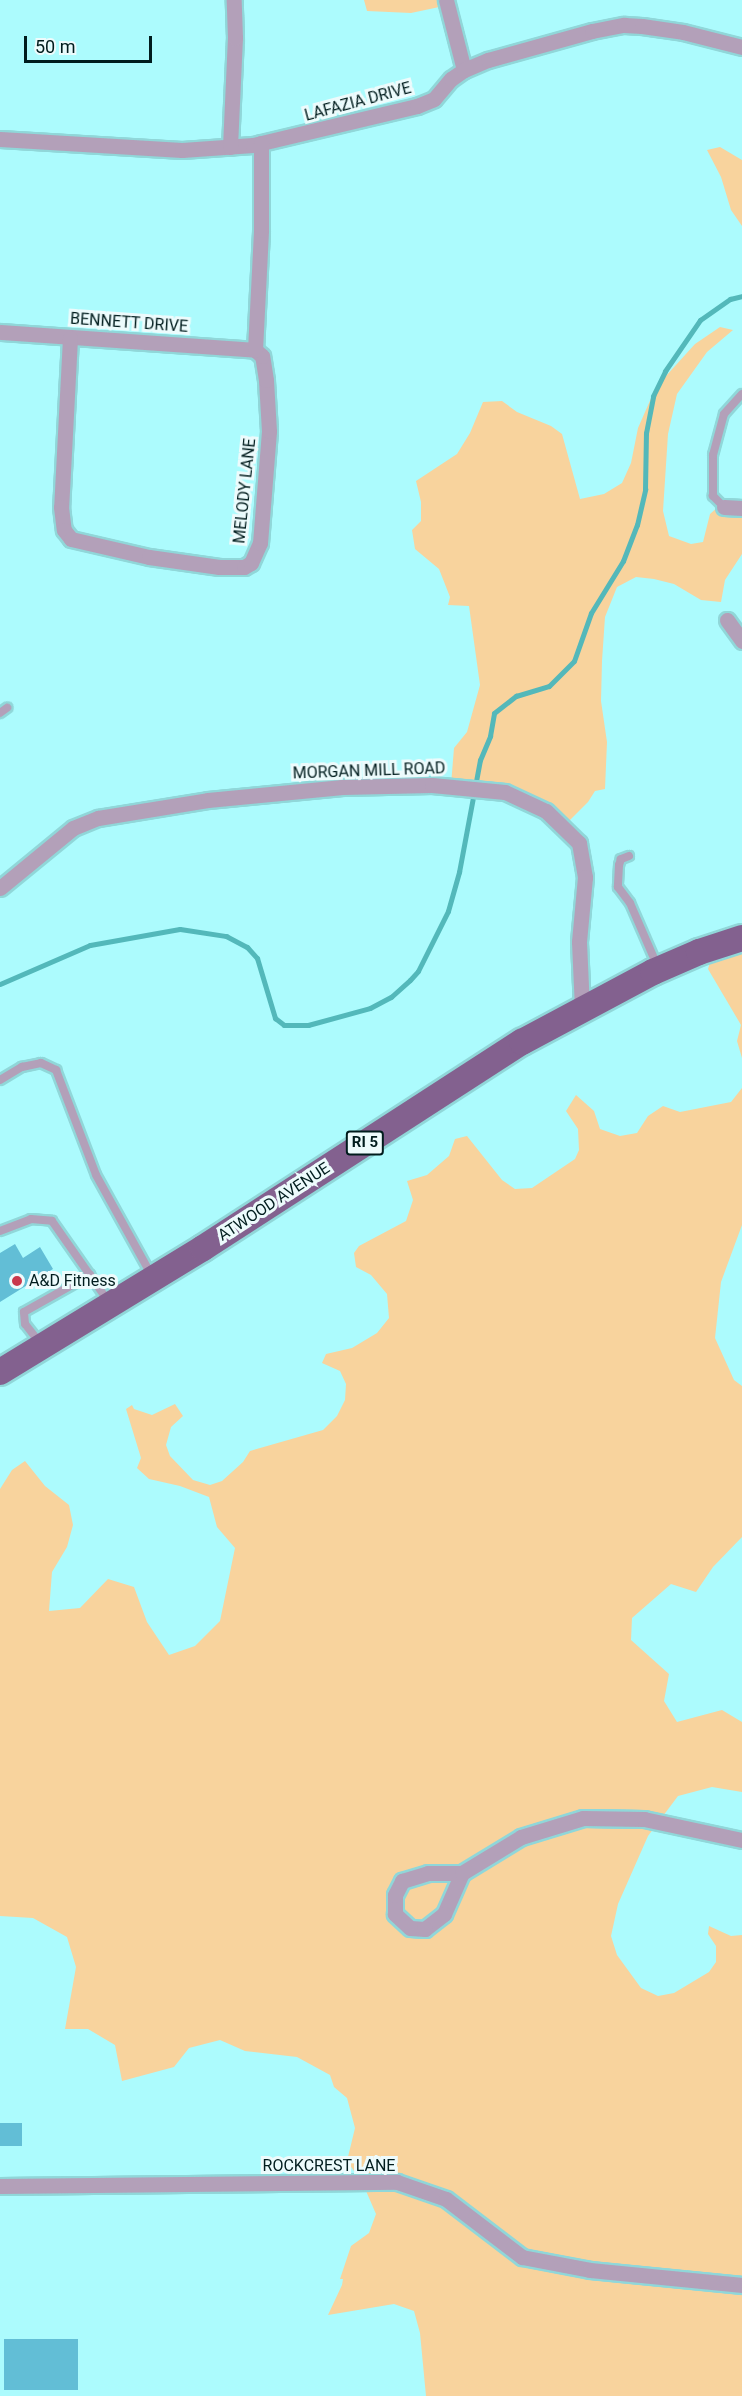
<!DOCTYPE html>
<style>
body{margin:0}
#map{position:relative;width:742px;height:2396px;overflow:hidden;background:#acfbfd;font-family:Roboto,sans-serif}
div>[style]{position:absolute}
.green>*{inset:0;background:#f8d39d}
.stream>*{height:5px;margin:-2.5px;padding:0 2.5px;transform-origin:2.5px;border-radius:2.5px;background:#53b8ba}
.building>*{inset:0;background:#62bed6;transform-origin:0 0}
.roads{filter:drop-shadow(2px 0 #90d7d9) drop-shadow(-2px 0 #90d7d9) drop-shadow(0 2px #90d7d9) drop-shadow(0 -2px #90d7d9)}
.lane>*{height:8px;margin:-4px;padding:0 4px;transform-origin:4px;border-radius:4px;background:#b3a0b9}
.street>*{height:15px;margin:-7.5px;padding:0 7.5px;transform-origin:7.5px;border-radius:7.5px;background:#b3a0b9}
.primary>*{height:26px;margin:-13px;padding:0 13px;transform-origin:13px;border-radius:13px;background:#83618f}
.dots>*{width:16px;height:16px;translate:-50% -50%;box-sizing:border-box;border:3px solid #edfbfc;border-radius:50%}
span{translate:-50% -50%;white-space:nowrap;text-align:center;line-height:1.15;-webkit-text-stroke:6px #edfbfc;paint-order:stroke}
.shield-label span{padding:2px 4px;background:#edfbfc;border:2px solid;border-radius:4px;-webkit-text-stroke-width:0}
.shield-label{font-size:15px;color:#001c1d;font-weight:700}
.street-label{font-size:16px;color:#001c1d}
.poi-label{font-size:16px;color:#001c1d}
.left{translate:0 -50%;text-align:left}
.scale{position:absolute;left:24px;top:36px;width:128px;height:27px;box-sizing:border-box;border:3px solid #001c1d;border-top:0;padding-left:8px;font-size:18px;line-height:21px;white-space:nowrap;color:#001c1d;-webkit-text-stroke:4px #edfbfc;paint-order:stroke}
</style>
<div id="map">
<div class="green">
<div style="clip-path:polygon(364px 0,443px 0,444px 6px,411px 13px,367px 11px)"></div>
<div style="clip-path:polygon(720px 147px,742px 160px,742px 226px,731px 210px,721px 177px,707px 150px)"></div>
<div style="clip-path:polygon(720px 327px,733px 330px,707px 352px,677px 394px,668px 434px,663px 511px,669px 536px,691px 544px,703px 542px,710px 514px,719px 506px,742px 507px,742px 554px,725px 580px,721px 602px,701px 600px,674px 584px,654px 579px,636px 577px,617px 587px,605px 617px,602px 661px,601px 701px,607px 742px,605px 789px,595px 791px,588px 802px,566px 824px,535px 803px,451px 785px,454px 748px,467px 732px,480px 685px,469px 606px,448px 605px,450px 597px,439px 569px,415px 549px,412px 530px,421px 521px,421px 502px,416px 481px,457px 454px,470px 433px,483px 402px,502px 401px,517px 412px,551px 426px,562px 434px,580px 499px,604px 494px,622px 483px,631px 463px,638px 428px,656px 387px,695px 344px)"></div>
<div style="clip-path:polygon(742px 939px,742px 1058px,737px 1041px,741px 1025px,708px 969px,715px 947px)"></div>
<div style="clip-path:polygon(742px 1088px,742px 1225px,721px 1282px,715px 1338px,734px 1380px,742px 1386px,742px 1537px,713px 1567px,696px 1592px,671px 1584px,632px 1618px,631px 1640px,669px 1674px,664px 1701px,677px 1722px,722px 1710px,742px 1722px,742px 1792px,712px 1787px,678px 1796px,648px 1836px,618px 1904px,611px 1936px,617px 1955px,641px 1988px,658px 1996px,674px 1993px,709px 1972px,716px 1962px,716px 1946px,708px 1934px,709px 1926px,731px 1936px,742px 1935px,742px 2396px,426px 2396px,420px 2333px,414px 2311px,394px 2304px,328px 2315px,342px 2285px,343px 2279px,340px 2279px,351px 2246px,369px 2233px,376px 2214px,363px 2184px,347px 2161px,355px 2128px,347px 2098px,334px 2087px,330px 2075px,297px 2057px,245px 2051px,220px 2040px,189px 2048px,174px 2067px,122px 2081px,115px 2045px,88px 2029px,65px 2029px,76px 1967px,67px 1937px,33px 1918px,0 1916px,0 1489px,12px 1470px,25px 1461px,45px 1486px,69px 1505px,73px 1525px,67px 1547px,52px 1572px,49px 1611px,80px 1608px,108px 1579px,134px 1587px,147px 1622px,169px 1655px,195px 1646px,220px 1621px,235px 1548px,217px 1527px,209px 1497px,180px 1486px,149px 1479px,137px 1468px,141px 1458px,126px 1409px,132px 1405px,134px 1409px,152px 1415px,175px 1404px,183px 1416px,171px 1427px,166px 1445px,170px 1456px,193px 1480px,210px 1485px,222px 1481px,243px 1462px,250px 1451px,323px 1430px,337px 1416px,345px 1400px,346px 1384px,340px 1371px,322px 1363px,326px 1354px,352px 1348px,377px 1333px,389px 1318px,387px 1294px,371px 1275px,356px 1267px,354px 1253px,359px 1246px,406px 1221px,413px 1200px,407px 1181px,427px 1175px,449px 1156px,455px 1139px,467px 1136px,502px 1180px,515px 1189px,532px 1188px,575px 1159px,579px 1150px,578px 1129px,566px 1111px,576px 1095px,594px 1111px,600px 1129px,620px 1136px,637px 1133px,648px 1116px,663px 1106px,680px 1112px,731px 1102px)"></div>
</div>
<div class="stream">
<div style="left:0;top:984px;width:98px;rotate:-23.4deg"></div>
<div style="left:90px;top:945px;width:91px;rotate:-10.1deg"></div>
<div style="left:180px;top:929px;width:47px;rotate:8.7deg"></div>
<div style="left:226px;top:936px;width:24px;rotate:28deg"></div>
<div style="left:247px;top:947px;width:15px;rotate:48deg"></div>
<div style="left:257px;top:958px;width:63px;rotate:73.3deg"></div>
<div style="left:275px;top:1018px;width:11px;rotate:38deg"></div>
<div style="left:284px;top:1025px;width:24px"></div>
<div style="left:308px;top:1025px;width:64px;rotate:-15.3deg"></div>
<div style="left:370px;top:1008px;width:24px;rotate:-28deg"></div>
<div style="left:391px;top:997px;width:25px;rotate:-42deg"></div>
<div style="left:410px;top:980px;width:12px;rotate:-48deg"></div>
<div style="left:418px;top:971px;width:67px;rotate:-63.4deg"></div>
<div style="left:448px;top:911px;width:41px;rotate:-74.2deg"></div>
<div style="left:459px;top:872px;width:114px;rotate:-79.4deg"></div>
<div style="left:480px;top:760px;width:26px;rotate:-67deg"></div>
<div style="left:490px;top:736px;width:23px;rotate:-80deg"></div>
<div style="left:494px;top:713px;width:28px;rotate:-38deg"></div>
<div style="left:516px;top:696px;width:34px;rotate:-17deg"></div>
<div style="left:549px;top:686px;width:35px;rotate:-45deg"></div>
<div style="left:574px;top:661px;width:51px;rotate:-70.5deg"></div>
<div style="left:591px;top:613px;width:61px;rotate:-58.4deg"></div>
<div style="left:623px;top:561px;width:39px;rotate:-69deg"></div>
<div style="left:637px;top:525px;width:37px;rotate:-77deg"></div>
<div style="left:645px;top:489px;width:56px;rotate:-89deg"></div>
<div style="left:646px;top:433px;width:38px;rotate:-79deg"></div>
<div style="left:653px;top:396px;width:28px;rotate:-64deg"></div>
<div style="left:665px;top:371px;width:62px;rotate:-55.5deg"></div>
<div style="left:700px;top:320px;width:37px;rotate:-35deg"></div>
<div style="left:730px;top:299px;width:12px;rotate:-14deg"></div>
</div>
<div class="building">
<div style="clip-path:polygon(15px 1244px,23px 1258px,40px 1247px,53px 1269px,0 1302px,0 1253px)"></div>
<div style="left:0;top:2123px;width:22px;height:23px"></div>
<div style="left:4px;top:2339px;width:74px;height:51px"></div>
</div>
<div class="roads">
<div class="lane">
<div style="left:724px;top:507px;width:16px;rotate:-135deg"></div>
<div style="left:713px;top:496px;width:41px;rotate:-90deg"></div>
<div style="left:713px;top:455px;width:42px;rotate:-75deg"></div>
<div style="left:724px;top:414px;width:27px;rotate:-48deg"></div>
<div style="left:0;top:713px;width:9px;rotate:-36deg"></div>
<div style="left:629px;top:856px;width:9px;rotate:159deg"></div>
<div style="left:621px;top:859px;width:6px;rotate:108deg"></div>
<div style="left:619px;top:865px;width:22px;rotate:93deg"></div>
<div style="left:618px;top:887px;width:20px;rotate:53deg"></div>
<div style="left:630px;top:903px;width:68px;rotate:66.5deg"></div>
<div style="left:0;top:1080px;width:26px;rotate:-31deg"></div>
<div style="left:22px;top:1067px;width:19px;rotate:-12deg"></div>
<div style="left:41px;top:1063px;width:17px;rotate:25deg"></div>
<div style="left:56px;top:1070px;width:112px;rotate:69.1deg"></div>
<div style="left:96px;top:1175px;width:115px;rotate:61deg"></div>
<div style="left:0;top:1231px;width:33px;rotate:-21deg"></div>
<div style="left:31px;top:1219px;width:21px;rotate:5deg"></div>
<div style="left:52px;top:1221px;width:98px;rotate:55deg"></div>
<div style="left:40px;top:1343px;width:24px;rotate:-128deg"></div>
<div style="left:25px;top:1324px;width:12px;rotate:-95deg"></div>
<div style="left:24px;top:1312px;width:76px;rotate:-29.3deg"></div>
</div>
<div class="street">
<div style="left:446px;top:0;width:72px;rotate:75.6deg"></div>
<div style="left:0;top:139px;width:182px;rotate:3.5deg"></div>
<div style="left:182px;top:150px;width:71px;rotate:-4deg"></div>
<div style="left:253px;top:145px;width:169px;rotate:-13.4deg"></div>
<div style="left:417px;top:106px;width:18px;rotate:-22deg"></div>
<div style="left:434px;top:99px;width:26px;rotate:-50deg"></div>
<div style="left:451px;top:79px;width:16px;rotate:-35deg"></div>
<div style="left:464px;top:70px;width:26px;rotate:-23deg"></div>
<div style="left:488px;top:60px;width:108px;rotate:-15.6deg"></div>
<div style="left:592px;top:31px;width:33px;rotate:-11deg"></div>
<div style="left:624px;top:25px;width:18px;rotate:3deg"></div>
<div style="left:642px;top:26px;width:41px;rotate:8.3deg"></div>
<div style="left:683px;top:32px;width:61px;rotate:14.3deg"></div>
<div style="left:230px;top:147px;width:109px;rotate:-87.4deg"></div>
<div style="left:235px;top:38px;width:38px;rotate:-92deg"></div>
<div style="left:0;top:332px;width:256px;rotate:4deg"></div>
<div style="left:70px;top:338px;width:169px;rotate:93deg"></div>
<div style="left:61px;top:507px;width:23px;rotate:83deg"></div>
<div style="left:64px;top:530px;width:11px;rotate:52deg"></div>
<div style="left:71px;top:539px;width:80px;rotate:13deg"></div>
<div style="left:149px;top:557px;width:71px;rotate:8.1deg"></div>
<div style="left:219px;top:567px;width:25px"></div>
<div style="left:244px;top:567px;width:8px;rotate:-30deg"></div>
<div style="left:251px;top:563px;width:22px;rotate:-66deg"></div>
<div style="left:260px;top:543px;width:112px;rotate:-85.4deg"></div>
<div style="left:269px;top:431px;width:51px;rotate:-93.4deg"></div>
<div style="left:266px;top:380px;width:24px;rotate:-99deg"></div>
<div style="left:262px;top:356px;width:9px;rotate:-139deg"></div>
<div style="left:255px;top:350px;width:120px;rotate:-87.1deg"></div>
<div style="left:261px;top:230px;width:87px;rotate:-90deg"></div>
<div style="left:724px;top:507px;width:18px;rotate:3deg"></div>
<div style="left:727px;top:620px;width:26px;rotate:54deg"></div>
<div style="left:0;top:888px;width:94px;rotate:-39.4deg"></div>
<div style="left:73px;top:828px;width:27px;rotate:-22deg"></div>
<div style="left:98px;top:818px;width:111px;rotate:-9.3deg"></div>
<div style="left:208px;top:800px;width:135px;rotate:-5.5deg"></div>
<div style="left:342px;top:787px;width:90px;rotate:-1.3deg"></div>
<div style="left:432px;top:785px;width:73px;rotate:5.5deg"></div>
<div style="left:505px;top:792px;width:45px;rotate:24.9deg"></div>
<div style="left:546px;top:811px;width:46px;rotate:44.1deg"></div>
<div style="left:579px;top:843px;width:35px;rotate:80deg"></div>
<div style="left:585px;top:877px;width:65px;rotate:95.3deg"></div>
<div style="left:579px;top:942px;width:67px;rotate:87.4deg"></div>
<div style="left:462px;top:1873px;width:45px;rotate:113.7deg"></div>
<div style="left:444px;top:1914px;width:24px;rotate:142deg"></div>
<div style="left:425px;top:1929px;width:15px;rotate:-176deg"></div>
<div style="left:410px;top:1928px;width:21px;rotate:-137deg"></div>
<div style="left:395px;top:1914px;width:19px;rotate:-90deg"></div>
<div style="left:395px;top:1895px;width:16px;rotate:-63deg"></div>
<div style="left:402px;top:1881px;width:27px;rotate:-17deg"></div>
<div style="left:428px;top:1873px;width:34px"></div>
<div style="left:462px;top:1873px;width:69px;rotate:-31.4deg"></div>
<div style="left:521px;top:1837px;width:65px;rotate:-17deg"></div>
<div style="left:583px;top:1818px;width:61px;rotate:0.9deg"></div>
<div style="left:644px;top:1819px;width:100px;rotate:12.1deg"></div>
<div style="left:0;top:2186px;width:397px;rotate:-0.6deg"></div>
<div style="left:397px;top:2182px;width:52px;rotate:19.1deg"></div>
<div style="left:446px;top:2199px;width:96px;rotate:37.3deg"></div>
<div style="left:522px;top:2257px;width:69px;rotate:10.8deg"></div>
<div style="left:590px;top:2270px;width:153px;rotate:5.6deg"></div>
</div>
<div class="primary">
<div style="left:0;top:1372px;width:238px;rotate:-31.4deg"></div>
<div style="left:203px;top:1248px;width:380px;rotate:-32.9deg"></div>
<div style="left:522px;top:1042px;width:149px;rotate:-28.1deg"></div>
<div style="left:653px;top:972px;width:50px;rotate:-23.5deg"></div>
<div style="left:699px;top:952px;width:45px;rotate:-18deg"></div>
</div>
</div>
<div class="dots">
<div style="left:17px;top:1281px;background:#c9384d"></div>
</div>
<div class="shield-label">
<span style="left:365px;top:1143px">RI 5</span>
</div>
<div class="street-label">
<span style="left:358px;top:102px;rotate:-15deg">LAFAZIA DRIVE</span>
<span style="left:129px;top:323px;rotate:4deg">BENNETT DRIVE</span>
<span style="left:245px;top:491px;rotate:-84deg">MELODY LANE</span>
<span style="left:369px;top:771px;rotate:-2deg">MORGAN MILL ROAD</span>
<span style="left:274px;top:1202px;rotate:-33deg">ATWOOD AVENUE</span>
<span style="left:329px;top:2166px">ROCKCREST LANE</span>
</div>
<div class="poi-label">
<span class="left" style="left:29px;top:1281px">A&amp;D Fitness</span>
</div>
<div class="scale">50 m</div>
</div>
